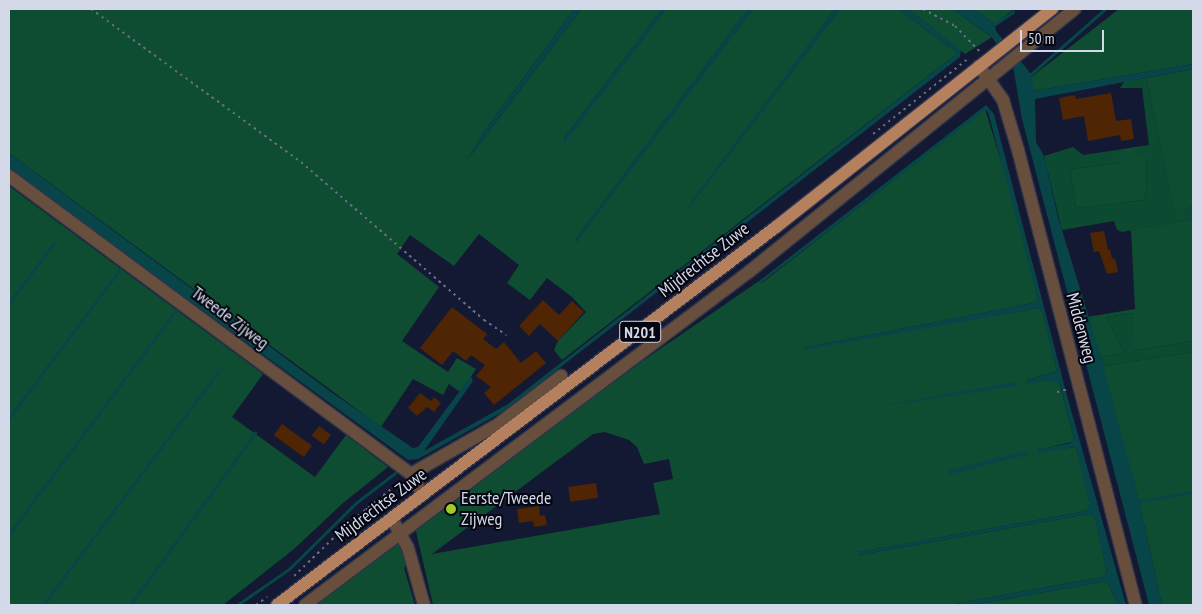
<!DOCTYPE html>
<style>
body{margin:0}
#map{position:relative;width:1202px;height:614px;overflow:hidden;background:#131932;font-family:"PT Sans Narrow",sans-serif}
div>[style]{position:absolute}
.green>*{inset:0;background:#0f4d32}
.forest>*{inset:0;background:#0c4b31}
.water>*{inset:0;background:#074549;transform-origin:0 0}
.stream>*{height:3px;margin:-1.5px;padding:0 1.5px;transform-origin:1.5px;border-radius:1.5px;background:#074549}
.building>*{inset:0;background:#4f2503;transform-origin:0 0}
.path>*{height:2px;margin-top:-1px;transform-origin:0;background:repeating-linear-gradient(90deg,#686d83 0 2.5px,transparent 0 6.5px)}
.roads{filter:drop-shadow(1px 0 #2e344c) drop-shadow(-1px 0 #2e344c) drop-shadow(0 1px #2e344c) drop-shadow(0 -1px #2e344c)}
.minor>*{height:12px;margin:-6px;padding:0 6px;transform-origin:6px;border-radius:6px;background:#674e3d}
.major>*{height:12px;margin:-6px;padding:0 6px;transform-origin:6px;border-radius:6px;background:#b5805d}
.dots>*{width:14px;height:14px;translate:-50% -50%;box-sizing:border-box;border:2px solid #04050f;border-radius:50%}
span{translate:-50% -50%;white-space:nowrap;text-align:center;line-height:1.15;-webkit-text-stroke:4px #04050f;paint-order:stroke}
.shield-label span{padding:1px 4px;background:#04050f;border:1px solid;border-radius:4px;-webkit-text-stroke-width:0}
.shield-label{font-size:16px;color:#d4d9ea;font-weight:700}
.street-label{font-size:18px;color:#d4d9ea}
.poi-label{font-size:18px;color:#d4d9ea}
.left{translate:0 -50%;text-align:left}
.frame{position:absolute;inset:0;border:10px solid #d4d9ea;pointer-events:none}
.scale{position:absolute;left:1020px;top:30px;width:84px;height:22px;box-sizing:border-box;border:2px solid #d4d9ea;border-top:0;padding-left:6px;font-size:15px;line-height:18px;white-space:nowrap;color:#d4d9ea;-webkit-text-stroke:4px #04050f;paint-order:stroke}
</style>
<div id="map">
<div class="green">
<div style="clip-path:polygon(9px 9px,574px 9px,481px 136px,468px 159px,581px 9px,662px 9px,564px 138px,564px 143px,666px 9px,748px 9px,577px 237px,576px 242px,753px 9px,835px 9px,689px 207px,840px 9px,898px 9px,955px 51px,955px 55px,562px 360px,554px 350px,558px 341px,586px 312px,572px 297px,547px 278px,530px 300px,507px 283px,519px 265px,479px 234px,454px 266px,410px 235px,397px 254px,439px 287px,402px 341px,448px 372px,457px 358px,476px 369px,460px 392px,449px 384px,443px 395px,413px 379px,381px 427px,9px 153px)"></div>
<div style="clip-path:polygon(908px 9px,952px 9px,992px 37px,965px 54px)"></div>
<div style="clip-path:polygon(973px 9px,1014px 9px,995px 24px)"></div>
<div style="clip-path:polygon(1119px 9px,1193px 9px,1193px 64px,1034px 91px,1030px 78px)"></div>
<div style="clip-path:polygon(1193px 69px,1193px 207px,1174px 211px,1146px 78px)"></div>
<div style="clip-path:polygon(evenodd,985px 109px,1015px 206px,1038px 299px,1033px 303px,803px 348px,1039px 308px,1043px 313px,1057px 371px,1027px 380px,1028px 383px,1045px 380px,1056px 380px,1060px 385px,1074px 439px,1071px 442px,1038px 450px,1038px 452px,1076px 447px,1091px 507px,1081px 512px,859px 552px,859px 555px,1089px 514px,1095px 517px,1107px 572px,1102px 577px,949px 605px,433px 605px,415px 527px,644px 360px,759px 281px,762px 283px,985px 109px,605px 432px,629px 440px,637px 447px,644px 464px,669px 459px,673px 479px,653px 483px,660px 514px,432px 554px,593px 434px,605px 432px)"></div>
<div style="clip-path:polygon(1135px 147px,1135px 155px,1146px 156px,1147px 189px,1144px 200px,1076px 208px,1070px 169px,1121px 163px,1117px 150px)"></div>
<div style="clip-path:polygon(9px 186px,263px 374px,232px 417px,315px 477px,346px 435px,388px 467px,343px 503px,294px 549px,223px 605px,9px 605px)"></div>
<div style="clip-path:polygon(1193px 219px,1193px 341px,1133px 351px,1133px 313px,1106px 317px,1125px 353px,1101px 357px,1087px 317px,1135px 309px,1131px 230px)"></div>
<div style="clip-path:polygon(1193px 352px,1193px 605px,1162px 605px,1139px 501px,1102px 366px)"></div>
<div style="clip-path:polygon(396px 543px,402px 545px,409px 562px,404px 568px,415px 605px,308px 605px)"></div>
<div style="clip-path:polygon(1107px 581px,1118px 605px,973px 605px)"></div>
</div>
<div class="forest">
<div style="clip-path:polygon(1146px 78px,1174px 210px,1193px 207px,1193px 219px,1122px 232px,1117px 230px,1114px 221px,1062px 230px,1044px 156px,1073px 147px,1083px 155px,1117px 150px,1122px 163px,1070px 169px,1076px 208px,1144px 200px,1147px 189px,1146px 156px,1135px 156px,1135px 147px,1149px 145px,1142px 88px,1120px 88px,1125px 81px)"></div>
<div style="clip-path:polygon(1134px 313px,1133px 351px,1193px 341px,1193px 352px,1102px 366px,1101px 357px,1125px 353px,1106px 317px)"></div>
</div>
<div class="water">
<div style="clip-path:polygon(574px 9px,581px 9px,467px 160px,481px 136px)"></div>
<div style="clip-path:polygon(662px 9px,666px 9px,564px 144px,564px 138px)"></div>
<div style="clip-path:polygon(748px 9px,753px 9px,576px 243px,577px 237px)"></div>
<div style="clip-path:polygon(835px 9px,840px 9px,688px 209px,690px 203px)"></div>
<div style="clip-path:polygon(898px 9px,908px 9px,961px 50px,960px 57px,504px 411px,418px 459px,408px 460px,9px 169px,9px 153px,331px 392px,413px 448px,418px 447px,471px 376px,473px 381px,424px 451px,508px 404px,955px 55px,955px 51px)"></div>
<div style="clip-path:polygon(952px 9px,973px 9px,995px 24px,996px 31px,1031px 74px,1034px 91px,1193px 64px,1193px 69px,1035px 99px,1036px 142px,1044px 156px,1058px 217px,1101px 357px,1139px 501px,1162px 605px,1149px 605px,1022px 119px,1013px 66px,991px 36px)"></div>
<div style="clip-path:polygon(986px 105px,994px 114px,1066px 392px,1126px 605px,1118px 605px,1107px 581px,973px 605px,949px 605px,1102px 577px,1107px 572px,1095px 517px,1089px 514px,859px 555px,858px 552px,1081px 512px,1090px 507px,1076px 447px,1038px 453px,1037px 450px,1070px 443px,1074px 439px,1060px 384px,1045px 380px,1028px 384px,1027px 380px,1057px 371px,1043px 313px,1039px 308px,805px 350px,803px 348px,1033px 303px,1038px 299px,988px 112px,985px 110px,761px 283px,759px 281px)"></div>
<div style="clip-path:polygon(1016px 382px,1017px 386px,868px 408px)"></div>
<div style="left:1026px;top:451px;width:4px;height:80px;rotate:76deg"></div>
</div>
<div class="stream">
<div style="left:995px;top:24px;width:22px;rotate:-34deg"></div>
<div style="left:1031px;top:74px;width:98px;rotate:-41.3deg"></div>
<div style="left:9px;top:303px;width:75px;rotate:-53.1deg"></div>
<div style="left:9px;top:418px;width:187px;rotate:-53.3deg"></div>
<div style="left:1139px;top:501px;width:55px;rotate:-9.5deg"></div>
<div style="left:9px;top:534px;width:279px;rotate:-53.3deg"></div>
<div style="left:43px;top:605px;width:293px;rotate:-53.1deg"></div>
<div style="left:130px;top:605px;width:213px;rotate:-54deg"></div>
<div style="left:237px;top:605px;width:63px;rotate:-34.7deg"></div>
<div style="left:289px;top:569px;width:95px;rotate:-44.6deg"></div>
<div style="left:357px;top:502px;width:48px;rotate:-37.3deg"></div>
</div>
<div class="building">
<div style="clip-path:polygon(1111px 93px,1116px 121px,1131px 119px,1134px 139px,1121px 141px,1120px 135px,1088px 141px,1084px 116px,1063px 120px,1059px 98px,1075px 95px,1076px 99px)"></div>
<div style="clip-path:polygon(1104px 231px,1108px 250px,1110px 249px,1112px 259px,1115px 258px,1118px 272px,1107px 274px,1099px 251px,1094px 252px,1090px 233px)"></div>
<div style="clip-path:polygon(543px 300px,559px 315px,572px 301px,584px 312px,558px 341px,540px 324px,529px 336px,519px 326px)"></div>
<div style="clip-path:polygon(452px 307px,487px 334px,483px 339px,496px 349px,504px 342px,521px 363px,536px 351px,546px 363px,494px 405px,484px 393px,491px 387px,476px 376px,485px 365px,471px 355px,466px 361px,453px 351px,442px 365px,420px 348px)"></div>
<div style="clip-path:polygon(420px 393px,431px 401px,434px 397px,441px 403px,434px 412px,427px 407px,417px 416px,408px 408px)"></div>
<div style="left:282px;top:424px;width:37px;height:14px;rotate:36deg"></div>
<div style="left:319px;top:426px;width:15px;height:12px;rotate:37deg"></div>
<div style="left:596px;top:483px;width:15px;height:28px;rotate:82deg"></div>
<div style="clip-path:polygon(539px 506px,540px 516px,545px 515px,547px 525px,534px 527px,533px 521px,519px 523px,517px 509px)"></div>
</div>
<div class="path">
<div style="left:91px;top:9px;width:260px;rotate:36.1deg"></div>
<div style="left:301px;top:162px;width:242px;rotate:40.8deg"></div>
<div style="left:484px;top:320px;width:27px;rotate:34deg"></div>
<div style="left:923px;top:9px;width:36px;rotate:28deg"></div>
<div style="left:955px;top:26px;width:35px;rotate:46deg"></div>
<div style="left:873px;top:134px;width:122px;rotate:-38.4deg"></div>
<div style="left:1057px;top:392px;width:12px;rotate:-14deg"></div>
<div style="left:378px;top:498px;width:12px;rotate:55deg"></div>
<div style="left:366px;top:508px;width:9px;rotate:54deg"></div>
<div style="left:294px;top:576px;width:75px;rotate:-43.9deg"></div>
<div style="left:348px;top:524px;width:68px;rotate:-39.1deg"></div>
<div style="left:256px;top:605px;width:14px;rotate:-36deg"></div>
</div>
<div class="roads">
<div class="minor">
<div style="left:979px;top:66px;width:42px;rotate:54.8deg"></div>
<div style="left:1003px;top:100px;width:52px;rotate:73.3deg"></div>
<div style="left:1018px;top:150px;width:470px;rotate:75.5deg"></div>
<div style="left:9px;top:176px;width:500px;rotate:36.55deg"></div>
<div style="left:411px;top:474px;width:24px;rotate:60deg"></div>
<div style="left:411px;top:474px;width:99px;rotate:-29.7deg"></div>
<div style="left:497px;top:425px;width:81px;rotate:-37.4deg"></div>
<div style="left:392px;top:519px;width:33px;rotate:61deg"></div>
<div style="left:408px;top:548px;width:59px;rotate:74.3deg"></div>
<div style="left:305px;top:605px;width:556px;rotate:-36.89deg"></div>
<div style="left:750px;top:271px;width:417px;rotate:-38.9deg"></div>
</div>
<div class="major">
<div style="left:277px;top:605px;width:626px;rotate:-37.14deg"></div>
<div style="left:776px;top:227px;width:352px;rotate:-38.3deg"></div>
</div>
</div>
<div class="dots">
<div style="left:451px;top:509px;background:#a3c927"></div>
</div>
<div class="shield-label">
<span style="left:640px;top:332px">N201</span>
</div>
<div class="street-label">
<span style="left:704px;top:260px;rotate:-38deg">Mijdrechtse Zuwe</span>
<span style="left:230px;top:318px;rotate:37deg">Tweede Zijweg</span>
<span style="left:1081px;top:328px;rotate:75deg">Middenweg</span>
<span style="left:381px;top:505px;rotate:-37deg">Mijdrechtse Zuwe</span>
</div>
<div class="poi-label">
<span class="left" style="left:461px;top:509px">Eerste/Tweede<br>Zijweg</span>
</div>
<div class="frame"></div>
<div class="scale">50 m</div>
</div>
